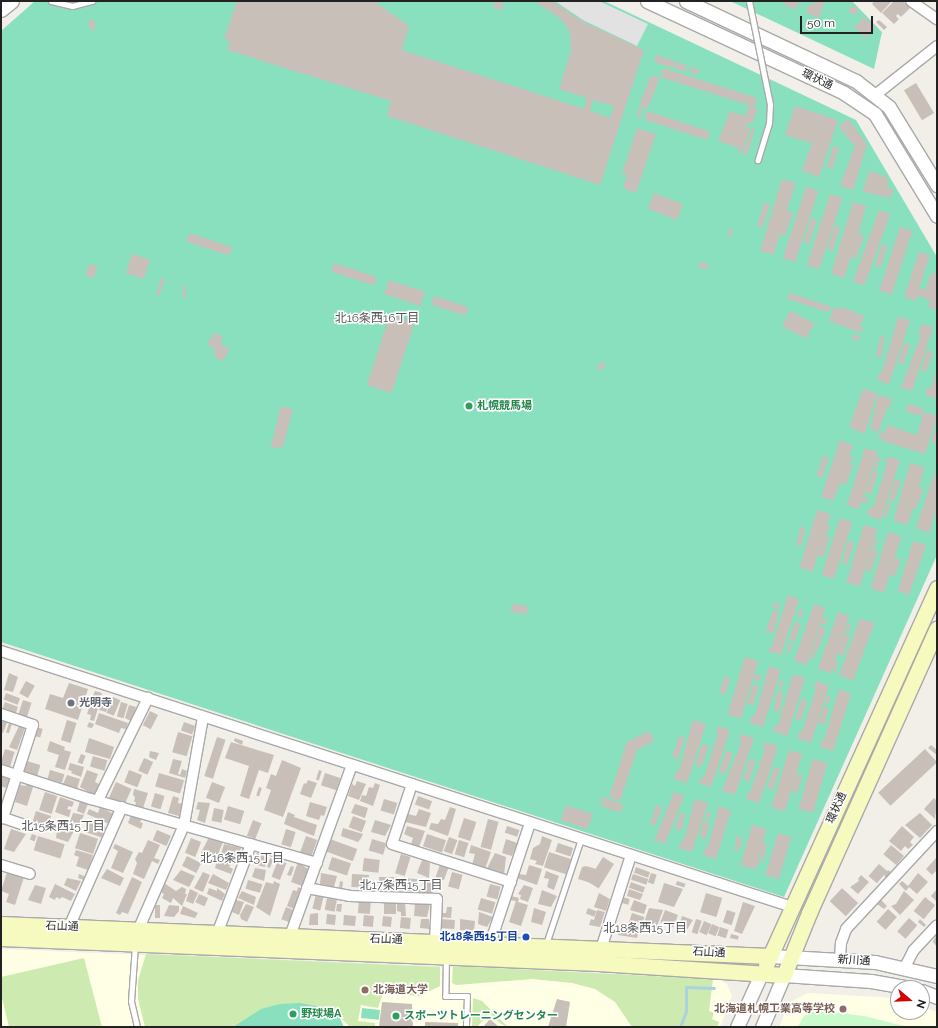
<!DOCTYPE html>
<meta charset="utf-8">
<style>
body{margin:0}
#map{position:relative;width:938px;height:1028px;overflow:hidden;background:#f2efe9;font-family:Raleway,"Noto Sans JP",sans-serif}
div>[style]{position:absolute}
.education>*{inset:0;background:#ffffe5}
.grass>*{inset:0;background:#cdebb0}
.park>*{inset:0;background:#c8facc}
.pitch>*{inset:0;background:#88e0be;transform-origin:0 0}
.parking>*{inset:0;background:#e2e2e2}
.stream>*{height:3px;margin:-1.5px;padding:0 1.5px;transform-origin:1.5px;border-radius:1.5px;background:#aad3df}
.building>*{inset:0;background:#c7bfb8;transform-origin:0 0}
.round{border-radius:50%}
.roads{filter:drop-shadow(1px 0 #a9a9a9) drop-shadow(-1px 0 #a9a9a9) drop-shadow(0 1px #a9a9a9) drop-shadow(0 -1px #a9a9a9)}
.service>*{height:5px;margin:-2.5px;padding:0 2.5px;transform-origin:2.5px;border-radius:2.5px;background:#fff}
.minor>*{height:10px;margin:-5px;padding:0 5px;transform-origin:5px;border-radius:5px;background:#fff}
.tertiary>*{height:13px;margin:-6.5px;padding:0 6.5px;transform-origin:6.5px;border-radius:6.5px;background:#fff}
.secondary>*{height:15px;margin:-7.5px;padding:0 7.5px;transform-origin:7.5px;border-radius:7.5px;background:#f7fabf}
.bridges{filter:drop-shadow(1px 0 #a9a9a9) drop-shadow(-1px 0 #a9a9a9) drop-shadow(0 1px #a9a9a9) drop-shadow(0 -1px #a9a9a9)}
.service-bridge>*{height:5px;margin:-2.5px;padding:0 2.5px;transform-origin:2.5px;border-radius:2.5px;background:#fff}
.dots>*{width:11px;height:11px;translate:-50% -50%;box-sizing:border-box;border:2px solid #fff;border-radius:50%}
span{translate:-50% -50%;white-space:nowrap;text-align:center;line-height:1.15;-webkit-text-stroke:3px #fff;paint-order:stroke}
.street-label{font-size:11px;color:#222}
.leisure-label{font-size:11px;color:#27864d;font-weight:700}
.left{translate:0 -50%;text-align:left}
.worship-label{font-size:11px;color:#5b616d;font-weight:700}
.transit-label{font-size:11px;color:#164399;font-weight:700}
.right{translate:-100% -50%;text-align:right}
.education-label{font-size:11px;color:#785e54;font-weight:700}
.neighbourhood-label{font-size:12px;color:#555}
.frame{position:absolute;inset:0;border:2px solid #222;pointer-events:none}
.north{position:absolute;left:890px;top:980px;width:40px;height:40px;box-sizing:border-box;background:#fff;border:1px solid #a7a7a7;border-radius:50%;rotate:109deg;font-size:11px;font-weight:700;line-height:16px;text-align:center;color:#222}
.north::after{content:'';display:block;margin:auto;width:14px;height:18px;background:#d40000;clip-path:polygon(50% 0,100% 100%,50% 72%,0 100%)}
.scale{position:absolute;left:800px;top:16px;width:73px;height:18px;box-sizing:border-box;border:2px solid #222;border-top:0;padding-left:5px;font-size:12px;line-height:14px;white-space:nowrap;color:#222;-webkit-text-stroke:3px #fff;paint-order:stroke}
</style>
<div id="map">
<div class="education">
<div style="clip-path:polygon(1px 949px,717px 979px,727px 984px,732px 996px,720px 1027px,1px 1027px)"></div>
<div style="clip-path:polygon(808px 993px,896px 998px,898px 1012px,922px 1012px,922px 1007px,937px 1012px,937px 1027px,779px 1027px,790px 1002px)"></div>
</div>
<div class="grass">
<div style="clip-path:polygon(146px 954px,440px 967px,440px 986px,420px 996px,383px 993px,378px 1008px,361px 1005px,358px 1021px,375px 1023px,375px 1027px,350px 1027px,339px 1016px,329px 1027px,145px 1027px,138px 999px,138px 980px)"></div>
<div style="clip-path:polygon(84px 958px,102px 1027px,9px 1027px,1px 994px,1px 977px)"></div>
<div style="clip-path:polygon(453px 966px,713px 979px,709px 1011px,714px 1013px,712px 1019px,719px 1022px,717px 1027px,632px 1027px,615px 1002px,595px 989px,572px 983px,532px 979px,456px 985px,452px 983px)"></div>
<div style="clip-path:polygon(473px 998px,482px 1001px,508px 1027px,501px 1024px,489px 1014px,477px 1027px,472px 1027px)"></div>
</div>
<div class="park">
<div style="clip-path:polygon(814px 1010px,864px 1016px,908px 1027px,798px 1027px,803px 1017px)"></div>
</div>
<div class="pitch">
<div style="clip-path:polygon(35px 1px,604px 1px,856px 120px,937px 257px,937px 555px,784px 897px,1px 642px,1px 31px)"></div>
<div style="clip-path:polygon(730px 1px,852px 1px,882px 32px,874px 69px)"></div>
<div style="clip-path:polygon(300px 1003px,326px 1008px,339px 1016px,344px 1027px,233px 1027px,261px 1009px,280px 1004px)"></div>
<div style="left:362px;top:1008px;width:18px;height:10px;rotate:6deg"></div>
</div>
<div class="parking">
<div style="clip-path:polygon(555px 1px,599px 1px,648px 24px,637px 46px,583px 20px)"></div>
</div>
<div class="stream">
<div style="left:680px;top:1027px;width:17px;rotate:-69deg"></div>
<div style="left:686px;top:1011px;width:24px;rotate:-90deg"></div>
<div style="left:686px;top:987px;width:28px;rotate:2deg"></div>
</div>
<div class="building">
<div style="clip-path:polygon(evenodd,237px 1px,374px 1px,409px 26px,402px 50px,584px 109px,587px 98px,559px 89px,571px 51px,570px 32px,561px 19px,534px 1px,552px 1px,584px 22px,644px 50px,600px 185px,387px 116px,391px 101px,227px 50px,230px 41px,224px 39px,237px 1px,593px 100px,614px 106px,610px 118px,590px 111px,593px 100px)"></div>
<div style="left:494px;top:1px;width:9px;height:8px"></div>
<div style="clip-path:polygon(784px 1px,799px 1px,796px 9px,783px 5px)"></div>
<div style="clip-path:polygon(814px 1px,825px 1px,819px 18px,806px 13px,809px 4px,813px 5px)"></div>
<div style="clip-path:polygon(874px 1px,892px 1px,881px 13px,872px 4px)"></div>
<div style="clip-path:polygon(894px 1px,903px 1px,910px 8px,901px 17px,898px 14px,896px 16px,899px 19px,894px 24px,882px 13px)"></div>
<div style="left:853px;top:5px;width:8px;height:7px;rotate:45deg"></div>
<div style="left:864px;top:17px;width:16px;height:14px;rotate:45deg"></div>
<div style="left:94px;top:20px;width:9px;height:6px;rotate:77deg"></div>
<div style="clip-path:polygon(879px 20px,887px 27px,884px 30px,876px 22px)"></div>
<div style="left:656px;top:55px;width:20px;height:7px;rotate:18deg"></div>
<div style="clip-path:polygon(676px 62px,687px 65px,685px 72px,674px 68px)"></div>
<div style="left:691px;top:67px;width:9px;height:5px;rotate:18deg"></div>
<div style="clip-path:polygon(663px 68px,757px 98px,754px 107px,758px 108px,752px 124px,748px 122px,744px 134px,746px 127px,750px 128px,742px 153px,738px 152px,739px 148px,718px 141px,730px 111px,745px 116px,749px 105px,660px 77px)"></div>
<div style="left:651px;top:75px;width:9px;height:33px;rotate:21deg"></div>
<div style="left:916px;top:83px;width:35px;height:14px;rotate:59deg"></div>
<div style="clip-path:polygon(795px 106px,838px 120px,819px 177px,802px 171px,812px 143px,785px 135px)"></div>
<div style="clip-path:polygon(639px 108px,643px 110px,640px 118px,637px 116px)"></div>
<div style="left:647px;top:111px;width:66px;height:9px;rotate:18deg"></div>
<div style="clip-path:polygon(848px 119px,867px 144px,853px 190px,840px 186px,855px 146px,839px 127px)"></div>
<div style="clip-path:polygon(637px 128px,656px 134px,636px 193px,623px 188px,627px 175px,622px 174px)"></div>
<div style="clip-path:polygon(752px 128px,755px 129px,747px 155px,743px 153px)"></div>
<div style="clip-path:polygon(833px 146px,839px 148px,832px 169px,827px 167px)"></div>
<div style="clip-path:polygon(869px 171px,885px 176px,888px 181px,887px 187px,893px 189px,891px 198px,863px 192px)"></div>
<div style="left:782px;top:179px;width:14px;height:75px;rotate:17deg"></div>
<div style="left:806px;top:187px;width:13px;height:75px;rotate:18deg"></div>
<div style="left:654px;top:193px;width:31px;height:17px;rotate:21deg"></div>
<div style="left:830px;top:194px;width:13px;height:75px;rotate:18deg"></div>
<div style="left:853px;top:202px;width:14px;height:75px;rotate:17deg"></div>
<div style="clip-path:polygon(764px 203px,770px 205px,762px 228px,757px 226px)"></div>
<div style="clip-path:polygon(787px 210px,793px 212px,785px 236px,780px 234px)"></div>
<div style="left:879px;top:210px;width:12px;height:76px;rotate:20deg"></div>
<div style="clip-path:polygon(811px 218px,817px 220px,809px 244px,804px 242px)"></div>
<div style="clip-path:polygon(835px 225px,840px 227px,833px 251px,827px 249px)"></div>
<div style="left:900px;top:227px;width:13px;height:67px;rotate:18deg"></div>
<div style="clip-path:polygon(730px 228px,733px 230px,730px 237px,727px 235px)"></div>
<div style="left:189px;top:233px;width:45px;height:9px;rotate:18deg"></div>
<div style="clip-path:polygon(858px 233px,864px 235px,856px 259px,851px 257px)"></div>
<div style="clip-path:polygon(882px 244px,887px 246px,881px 267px,875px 265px)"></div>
<div style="clip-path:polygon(919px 252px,930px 255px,919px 288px,925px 290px,931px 273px,937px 275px,937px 310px,928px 307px,930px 300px,918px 296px,916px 301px,904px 297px)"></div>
<div style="left:132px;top:254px;width:19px;height:20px;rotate:18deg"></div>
<div style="left:699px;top:262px;width:10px;height:5px;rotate:17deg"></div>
<div style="left:334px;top:263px;width:45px;height:9px;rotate:18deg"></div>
<div style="left:89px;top:264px;width:9px;height:12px;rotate:18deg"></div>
<div style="clip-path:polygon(161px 278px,165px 279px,159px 296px,156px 295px)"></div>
<div style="left:389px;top:280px;width:38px;height:15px;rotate:18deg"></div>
<div style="left:183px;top:286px;width:3px;height:12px"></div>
<div style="left:789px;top:293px;width:44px;height:6px;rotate:18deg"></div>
<div style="left:434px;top:296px;width:36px;height:9px;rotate:18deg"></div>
<div style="clip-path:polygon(834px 307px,841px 309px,842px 307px,864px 316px,860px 328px,863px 329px,862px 333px,829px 321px)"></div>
<div style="left:790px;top:311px;width:27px;height:17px;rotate:27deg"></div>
<div style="left:390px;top:314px;width:26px;height:75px;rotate:18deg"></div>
<div style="clip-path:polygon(898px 317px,910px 320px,889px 384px,877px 380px,880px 372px,882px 372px)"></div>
<div style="clip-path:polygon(922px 324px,933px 327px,912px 391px,901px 388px,921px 335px,918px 335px)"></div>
<div style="clip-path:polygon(214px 333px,223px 336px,220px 344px,223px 342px,222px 346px,230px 349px,223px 361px,214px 357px,216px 350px,213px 351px,214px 348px,207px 345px)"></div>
<div style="clip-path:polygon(853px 334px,860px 336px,858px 341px,852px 339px)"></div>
<div style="left:880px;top:336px;width:5px;height:21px;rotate:11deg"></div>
<div style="clip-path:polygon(904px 343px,910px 344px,903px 365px,898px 363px)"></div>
<div style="clip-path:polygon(927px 350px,933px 352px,926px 372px,921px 370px)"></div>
<div style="clip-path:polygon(603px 362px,606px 365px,599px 371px,596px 367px)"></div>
<div style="clip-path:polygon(937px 369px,937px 399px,925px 395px,928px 387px,931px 388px)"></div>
<div style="clip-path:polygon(863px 389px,877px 393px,865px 434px,849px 427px)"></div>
<div style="clip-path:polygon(878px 395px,892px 399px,889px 409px,883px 407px,887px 409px,878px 432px,872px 430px,871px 425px)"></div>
<div style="left:908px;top:404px;width:16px;height:8px;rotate:15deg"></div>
<div style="clip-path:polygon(281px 406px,293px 409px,283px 447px,273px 448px,271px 447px)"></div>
<div style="clip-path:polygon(924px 412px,937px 416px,925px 454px,882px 441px,887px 425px,917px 435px)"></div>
<div style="clip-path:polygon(937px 423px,937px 443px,931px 442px)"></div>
<div style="left:880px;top:431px;width:4px;height:7px;rotate:14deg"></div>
<div style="clip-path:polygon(840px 440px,853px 445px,847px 463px,850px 456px,853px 457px,850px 464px,853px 465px,846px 485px,840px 483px,833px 501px,821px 497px)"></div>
<div style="clip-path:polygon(865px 448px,878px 452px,876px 456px,880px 457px,878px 463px,875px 461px,859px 509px,847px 505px)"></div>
<div style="left:823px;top:456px;width:6px;height:21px;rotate:18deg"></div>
<div style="clip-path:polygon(889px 457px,900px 460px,881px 520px,867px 515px,870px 507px,873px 508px,887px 463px,885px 463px,886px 459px)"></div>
<div style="clip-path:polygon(876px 462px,879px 463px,875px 472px,878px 473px,871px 494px,865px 493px)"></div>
<div style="left:910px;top:463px;width:15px;height:60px;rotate:16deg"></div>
<div style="clip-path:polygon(935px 471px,937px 508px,929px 533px,916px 528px)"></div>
<div style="clip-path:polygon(895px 479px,901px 481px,894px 502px,889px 500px)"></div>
<div style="left:919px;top:487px;width:5px;height:22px;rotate:22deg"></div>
<div class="round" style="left:862px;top:497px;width:6px;height:6px"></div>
<div style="left:888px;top:502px;width:3px;height:15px;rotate:18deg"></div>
<div style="left:817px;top:510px;width:14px;height:60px;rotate:17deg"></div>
<div style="left:840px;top:518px;width:13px;height:60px;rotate:18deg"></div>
<div style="left:827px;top:525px;width:3px;height:9px;rotate:18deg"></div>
<div style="left:864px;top:525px;width:14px;height:60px;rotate:17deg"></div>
<div style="left:800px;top:527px;width:5px;height:18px;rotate:11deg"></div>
<div style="left:888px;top:532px;width:14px;height:59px;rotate:17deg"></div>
<div style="left:824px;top:535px;width:6px;height:21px;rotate:18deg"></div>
<div style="clip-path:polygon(875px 540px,878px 541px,875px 549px,873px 548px)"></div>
<div style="clip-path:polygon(848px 541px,854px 543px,847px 565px,842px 563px)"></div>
<div style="clip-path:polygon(913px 541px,926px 545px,909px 595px,898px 591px)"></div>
<div style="left:872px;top:549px;width:6px;height:22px;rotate:18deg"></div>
<div style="clip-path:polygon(895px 558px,901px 559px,895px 576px,890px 575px)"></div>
<div style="clip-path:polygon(788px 595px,799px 599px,781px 655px,768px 651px,772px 646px)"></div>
<div class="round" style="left:773px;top:603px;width:6px;height:6px"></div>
<div style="left:512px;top:604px;width:16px;height:8px;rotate:7deg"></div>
<div style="clip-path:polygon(814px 604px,825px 608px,807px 665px,794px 661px)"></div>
<div style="clip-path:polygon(800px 609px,803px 610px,801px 618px,797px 617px)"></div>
<div style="clip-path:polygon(773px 610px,779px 612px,773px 634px,766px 631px)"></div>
<div style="clip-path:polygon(838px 612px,849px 616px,835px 661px,838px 663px,837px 667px,836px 672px,833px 671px,834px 664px,831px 673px,818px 669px)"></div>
<div class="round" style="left:821px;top:618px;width:6px;height:6px"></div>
<div style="left:860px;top:618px;width:15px;height:61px;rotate:20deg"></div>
<div style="left:795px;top:622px;width:6px;height:18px;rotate:18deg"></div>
<div style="clip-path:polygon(848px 624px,851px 625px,848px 634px,845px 632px)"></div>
<div style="left:820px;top:626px;width:6px;height:22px;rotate:18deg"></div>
<div style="left:844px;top:634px;width:6px;height:21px;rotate:18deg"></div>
<div style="left:790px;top:641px;width:3px;height:11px;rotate:18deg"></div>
<div style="clip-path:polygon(813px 648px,817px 649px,813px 660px,810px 659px)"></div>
<div style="left:745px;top:657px;width:14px;height:60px;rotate:17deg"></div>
<div style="clip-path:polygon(769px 666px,781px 670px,763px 727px,750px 723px,752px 715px,755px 716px)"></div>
<div style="clip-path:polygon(9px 673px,18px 677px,13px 692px,4px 690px)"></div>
<div class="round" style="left:753.5px;top:673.5px;width:7px;height:7px"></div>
<div style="clip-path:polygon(793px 674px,805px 678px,801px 692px,799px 691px,801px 692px,787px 736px,773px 731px,776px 724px,778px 725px)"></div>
<div style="clip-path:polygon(725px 676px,730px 678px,725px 695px,719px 693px)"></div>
<div style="left:781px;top:680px;width:3px;height:9px;rotate:18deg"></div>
<div style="left:26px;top:681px;width:10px;height:14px;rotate:29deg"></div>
<div style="clip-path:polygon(816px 681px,829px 686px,811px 743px,797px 738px,800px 731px,802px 732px,816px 689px,814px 688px)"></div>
<div style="clip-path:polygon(69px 683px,88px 689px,78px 720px,45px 709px,50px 694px,63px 698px)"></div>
<div style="clip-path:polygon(754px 684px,759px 686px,753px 705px,747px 703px)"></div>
<div style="clip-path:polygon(839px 689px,851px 694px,833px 751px,820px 747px,822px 740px,824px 740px)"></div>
<div style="clip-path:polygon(95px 691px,102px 693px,100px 700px,92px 698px)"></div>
<div style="left:777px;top:691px;width:6px;height:20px;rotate:9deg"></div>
<div style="left:6px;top:693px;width:15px;height:7px;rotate:20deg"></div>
<div style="left:828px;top:695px;width:3px;height:9px;rotate:18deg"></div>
<div style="left:113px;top:697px;width:8px;height:17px;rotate:23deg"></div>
<div style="clip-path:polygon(92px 699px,100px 702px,94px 721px,90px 720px,91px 715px,87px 714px)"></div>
<div style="clip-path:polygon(802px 699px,807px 700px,801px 720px,795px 719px)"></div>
<div style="left:23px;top:700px;width:9px;height:15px;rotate:18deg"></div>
<div style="clip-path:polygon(102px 700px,110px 702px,106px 712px,99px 710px)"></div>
<div style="left:5px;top:702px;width:14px;height:8px;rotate:21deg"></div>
<div style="left:121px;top:702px;width:7px;height:15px;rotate:16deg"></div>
<div style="clip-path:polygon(129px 705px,136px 707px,131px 721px,125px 718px)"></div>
<div style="clip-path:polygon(824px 706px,829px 708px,824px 725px,818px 723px)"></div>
<div style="left:150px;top:711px;width:9px;height:16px;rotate:27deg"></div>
<div style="clip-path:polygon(99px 713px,128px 723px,126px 729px,121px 728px,119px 733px,95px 724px)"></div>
<div style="clip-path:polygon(1px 718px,8px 720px,3px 733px,1px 732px)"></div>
<div style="left:10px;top:720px;width:3px;height:13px;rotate:18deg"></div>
<div style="left:67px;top:720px;width:10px;height:21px;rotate:17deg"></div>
<div style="clip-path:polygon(693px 720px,706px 724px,687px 783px,674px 779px,677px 770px,679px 771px)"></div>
<div style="clip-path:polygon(89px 722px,94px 724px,92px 728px,87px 727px)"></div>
<div style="left:184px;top:722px;width:12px;height:9px;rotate:20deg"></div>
<div style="clip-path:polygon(19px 726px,25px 728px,17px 750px,9px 747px)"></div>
<div style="clip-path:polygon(718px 726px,730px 730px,711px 787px,699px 783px,701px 777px,704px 778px,718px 733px,716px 732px)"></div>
<div style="left:36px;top:727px;width:7px;height:9px;rotate:16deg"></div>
<div style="clip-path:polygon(649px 731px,654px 741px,637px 750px,620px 801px,609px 797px,627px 742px)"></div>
<div style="left:178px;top:732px;width:15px;height:21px;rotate:16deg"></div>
<div style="clip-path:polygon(741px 734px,754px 738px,735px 795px,722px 791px,742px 741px,739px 740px)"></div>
<div style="left:679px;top:736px;width:6px;height:22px;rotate:18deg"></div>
<div style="left:217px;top:737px;width:9px;height:41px;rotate:18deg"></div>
<div style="clip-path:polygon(89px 738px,114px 747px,110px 759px,85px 752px)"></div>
<div style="clip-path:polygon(235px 738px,243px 741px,242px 745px,234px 741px)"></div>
<div style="clip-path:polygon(50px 741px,65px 747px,64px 750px,71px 752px,65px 770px,55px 767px,59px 755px,47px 751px)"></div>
<div style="clip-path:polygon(231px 742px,274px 755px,268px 773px,259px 770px,249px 799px,240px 796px,249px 766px,225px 758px)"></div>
<div style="clip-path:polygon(765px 742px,778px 746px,759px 803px,746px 799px,748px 792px,750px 793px,765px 749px,763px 748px)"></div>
<div style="clip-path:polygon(702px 744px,709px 746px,701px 767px,695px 765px)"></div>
<div style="clip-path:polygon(931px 745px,937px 750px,937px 755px,928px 748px)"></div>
<div style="left:5px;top:749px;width:10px;height:16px;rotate:17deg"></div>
<div style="left:925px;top:749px;width:18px;height:64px;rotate:47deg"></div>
<div style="left:789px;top:750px;width:14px;height:60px;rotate:17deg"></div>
<div style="clip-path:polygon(150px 751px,159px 753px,156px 760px,149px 757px)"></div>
<div style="clip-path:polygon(726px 751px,733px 753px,725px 774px,719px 772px)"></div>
<div style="left:81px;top:754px;width:5px;height:9px;rotate:22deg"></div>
<div style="left:93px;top:756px;width:15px;height:11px;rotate:16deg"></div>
<div style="left:144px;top:758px;width:10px;height:14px;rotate:24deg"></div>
<div style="clip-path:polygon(173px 759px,182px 761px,178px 774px,180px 775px,182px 769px,187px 771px,185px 778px,169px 773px)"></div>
<div style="left:750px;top:759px;width:6px;height:22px;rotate:18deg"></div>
<div style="left:813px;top:759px;width:15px;height:52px;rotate:16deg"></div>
<div style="clip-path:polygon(282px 760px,301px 768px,283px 817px,264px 810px,271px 790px,266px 788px,271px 774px,276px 776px)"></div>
<div style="left:27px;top:761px;width:14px;height:12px;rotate:17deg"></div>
<div style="clip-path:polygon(70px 763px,84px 767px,81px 777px,71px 773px,72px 771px,68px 770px)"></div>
<div style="left:774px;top:767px;width:6px;height:22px;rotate:18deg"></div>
<div style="left:50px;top:770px;width:15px;height:9px;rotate:16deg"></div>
<div style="clip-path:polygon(87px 770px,98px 774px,95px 782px,99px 784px,94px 795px,80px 787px)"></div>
<div style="left:129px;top:770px;width:14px;height:13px;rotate:21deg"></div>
<div style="left:319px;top:770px;width:3px;height:10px;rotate:18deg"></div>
<div style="left:159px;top:773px;width:26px;height:14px;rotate:16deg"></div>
<div style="left:325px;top:773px;width:16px;height:13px;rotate:18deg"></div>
<div style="left:797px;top:774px;width:6px;height:18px;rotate:18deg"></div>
<div style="clip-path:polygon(1px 775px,10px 779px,6px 788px,1px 786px)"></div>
<div style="clip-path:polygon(67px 775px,80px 779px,77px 789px,63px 784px)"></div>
<div style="clip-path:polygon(308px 780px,317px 783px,311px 798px,300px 794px,304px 783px,306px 784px)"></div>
<div style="clip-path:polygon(357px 781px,366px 784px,359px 800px,348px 796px,352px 784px,355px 786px)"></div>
<div style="clip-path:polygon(28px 782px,34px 784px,27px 806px,15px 802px,20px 785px,26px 786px)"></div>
<div style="left:116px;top:782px;width:17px;height:18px;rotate:24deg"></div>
<div style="left:212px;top:782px;width:14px;height:17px;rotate:21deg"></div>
<div style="clip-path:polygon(375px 783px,380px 785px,373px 806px,360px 801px,362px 795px,366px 796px,369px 787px,373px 788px)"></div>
<div style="left:259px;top:787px;width:3px;height:9px;rotate:18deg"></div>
<div style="clip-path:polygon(134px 789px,148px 793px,143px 808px,135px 806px,136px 802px,134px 802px,135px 797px,133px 795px)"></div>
<div style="left:45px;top:792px;width:13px;height:19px;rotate:18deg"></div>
<div style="left:674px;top:792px;width:11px;height:52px;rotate:22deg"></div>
<div style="left:155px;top:793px;width:10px;height:14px;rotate:17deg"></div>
<div style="clip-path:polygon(173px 796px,179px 798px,178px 803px,182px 804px,179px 816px,168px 813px)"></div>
<div style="left:418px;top:796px;width:15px;height:9px;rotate:20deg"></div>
<div style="clip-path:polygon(603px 796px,607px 798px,604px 806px,600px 805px)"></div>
<div style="clip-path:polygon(60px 797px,74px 802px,72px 807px,69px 806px,67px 809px,71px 810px,69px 817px,55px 812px)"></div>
<div style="clip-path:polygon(934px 798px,937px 801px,935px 819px,924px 809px)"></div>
<div style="left:384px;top:799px;width:14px;height:12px;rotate:17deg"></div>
<div style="left:607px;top:799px;width:17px;height:9px;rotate:17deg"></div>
<div style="clip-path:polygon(695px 799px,708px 803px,692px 852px,679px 848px,682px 839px,684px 840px)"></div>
<div style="clip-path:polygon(80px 801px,88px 804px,84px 814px,77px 811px)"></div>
<div style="clip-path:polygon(198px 802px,210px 803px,205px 823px,197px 820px,200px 810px,196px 809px)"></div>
<div style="clip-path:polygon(310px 802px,327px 807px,324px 816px,321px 815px,319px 820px,306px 816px)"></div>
<div style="clip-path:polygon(355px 804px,368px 808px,365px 818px,351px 813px)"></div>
<div style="left:566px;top:805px;width:28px;height:16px;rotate:19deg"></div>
<div style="clip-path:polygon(656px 805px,662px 807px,655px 826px,650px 825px)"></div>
<div style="left:228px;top:806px;width:17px;height:14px;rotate:17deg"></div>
<div style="clip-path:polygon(719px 806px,731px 810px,716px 859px,703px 855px,706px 846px,708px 847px)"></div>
<div style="clip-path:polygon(100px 807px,114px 814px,109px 824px,87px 814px,89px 809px,98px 813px)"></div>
<div style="clip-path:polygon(450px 807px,456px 809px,448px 836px,429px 829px,431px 823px,438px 824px,441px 819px,445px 820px)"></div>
<div style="left:214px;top:808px;width:10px;height:13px;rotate:11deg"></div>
<div style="clip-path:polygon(419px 809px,431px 813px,426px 827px,405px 822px,408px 814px,416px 816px)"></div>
<div style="left:36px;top:811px;width:16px;height:12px;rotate:18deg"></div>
<div style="clip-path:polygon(288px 812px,295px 815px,294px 817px,317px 825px,314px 836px,284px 824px)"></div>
<div style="clip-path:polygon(707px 812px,711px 813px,708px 820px,705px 819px)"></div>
<div style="clip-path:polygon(73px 813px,84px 815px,78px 828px,69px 825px)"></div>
<div style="clip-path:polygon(680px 813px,685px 814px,681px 831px,675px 829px)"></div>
<div style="clip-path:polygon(920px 813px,932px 825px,920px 838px,905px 825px)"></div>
<div style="clip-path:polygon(131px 815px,142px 818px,140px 822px,143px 823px,141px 829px,128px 823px)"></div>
<div style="left:353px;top:816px;width:14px;height:12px;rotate:21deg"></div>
<div style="left:464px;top:818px;width:13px;height:20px;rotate:18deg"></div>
<div style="left:488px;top:819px;width:11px;height:29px;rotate:15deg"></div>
<div style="left:253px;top:820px;width:9px;height:17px;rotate:21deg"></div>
<div style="clip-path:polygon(375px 820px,391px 825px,385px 836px,371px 832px)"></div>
<div style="left:703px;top:821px;width:6px;height:17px;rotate:9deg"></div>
<div style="left:90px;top:822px;width:16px;height:11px;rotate:18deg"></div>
<div style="clip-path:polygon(58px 824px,75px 829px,68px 842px,56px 838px)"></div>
<div style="left:752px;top:825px;width:15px;height:42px;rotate:16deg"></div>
<div style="clip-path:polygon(407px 826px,425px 831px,419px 847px,411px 844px,413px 838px,404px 834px)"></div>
<div style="left:507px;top:826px;width:13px;height:7px;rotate:18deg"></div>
<div style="clip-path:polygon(902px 826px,914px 837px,910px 842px,913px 845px,908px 849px,905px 846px,901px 851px,889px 841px)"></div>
<div style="clip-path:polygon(343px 828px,363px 834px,361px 838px,358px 842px,341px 836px)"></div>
<div style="clip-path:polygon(11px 829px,26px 834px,14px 852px,4px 849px)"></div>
<div style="left:286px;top:829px;width:10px;height:16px;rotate:17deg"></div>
<div style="left:157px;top:830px;width:15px;height:11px;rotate:23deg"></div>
<div style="left:80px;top:833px;width:19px;height:16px;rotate:18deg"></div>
<div style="left:778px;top:833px;width:14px;height:44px;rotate:17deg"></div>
<div style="left:32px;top:834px;width:5px;height:6px;rotate:22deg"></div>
<div style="left:427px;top:834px;width:20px;height:13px;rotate:18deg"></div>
<div style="left:38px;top:836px;width:28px;height:15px;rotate:17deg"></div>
<div style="left:306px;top:836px;width:12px;height:17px;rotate:20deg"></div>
<div style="clip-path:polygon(542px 836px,552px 840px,543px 866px,535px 864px,537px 861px,530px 859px,533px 848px,540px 844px)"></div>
<div style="left:737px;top:836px;width:5px;height:14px;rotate:11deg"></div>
<div style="clip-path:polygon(209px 837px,223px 842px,214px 864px,202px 859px,200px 855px)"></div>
<div style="left:449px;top:837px;width:9px;height:15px;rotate:21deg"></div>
<div style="left:191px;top:838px;width:11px;height:16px;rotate:22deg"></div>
<div style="left:330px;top:839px;width:29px;height:13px;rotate:20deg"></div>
<div style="left:372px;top:839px;width:15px;height:12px;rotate:16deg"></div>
<div style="clip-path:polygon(506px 839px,517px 843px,512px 856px,502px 853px)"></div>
<div style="clip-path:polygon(148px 840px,160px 845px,154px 858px,160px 860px,158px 864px,152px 861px,144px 879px,133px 874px,137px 863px,135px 859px,139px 852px,142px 853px)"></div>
<div style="left:459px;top:840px;width:10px;height:15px;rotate:17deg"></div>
<div style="left:558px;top:843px;width:16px;height:9px;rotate:18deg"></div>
<div style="left:762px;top:843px;width:5px;height:15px;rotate:11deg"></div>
<div style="clip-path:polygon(115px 844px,133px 852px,123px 873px,111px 868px,118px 851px,113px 848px)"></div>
<div style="clip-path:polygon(224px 844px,241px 848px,236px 863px,229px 860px,230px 857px,228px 857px,227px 860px,220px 858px)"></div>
<div style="clip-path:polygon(471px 845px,491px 852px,485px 869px,472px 865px,475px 854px,469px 853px)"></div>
<div style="left:891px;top:845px;width:17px;height:12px;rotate:40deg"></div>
<div style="clip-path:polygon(76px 850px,93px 855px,88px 870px,76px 866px,79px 857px,74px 855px)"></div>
<div style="left:549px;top:852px;width:23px;height:16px;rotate:18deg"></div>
<div style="clip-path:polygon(257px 853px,264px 855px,264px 857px,267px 859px,265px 867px,253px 864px)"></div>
<div style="clip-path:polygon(495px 853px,506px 857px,504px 875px,486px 870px)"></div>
<div style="left:401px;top:854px;width:10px;height:20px;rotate:17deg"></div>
<div style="left:187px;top:856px;width:16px;height:11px;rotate:27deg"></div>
<div style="left:332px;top:857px;width:20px;height:13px;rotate:18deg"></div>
<div style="left:603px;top:857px;width:13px;height:29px;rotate:32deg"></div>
<div style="clip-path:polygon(937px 857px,937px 870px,932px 875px,926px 869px)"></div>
<div style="clip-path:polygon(270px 858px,273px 860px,270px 868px,267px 867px)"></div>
<div style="left:364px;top:858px;width:16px;height:13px;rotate:7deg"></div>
<div class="round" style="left:755px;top:859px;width:6px;height:6px"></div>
<div style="clip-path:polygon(217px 860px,231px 864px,229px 867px,233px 869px,231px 874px,215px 868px)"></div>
<div style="left:278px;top:860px;width:9px;height:18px;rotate:21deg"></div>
<div style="clip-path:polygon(422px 860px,430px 863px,429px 878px,417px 873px)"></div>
<div style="clip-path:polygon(298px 862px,308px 869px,302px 886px,291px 882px)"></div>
<div style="left:879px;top:864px;width:11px;height:16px;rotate:41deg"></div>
<div style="left:440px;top:865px;width:9px;height:13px;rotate:21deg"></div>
<div style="clip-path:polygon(529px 865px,542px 869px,537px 885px,517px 878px,519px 874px,526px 875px)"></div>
<div style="clip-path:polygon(291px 866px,294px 867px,291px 876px,287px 875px)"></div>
<div style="clip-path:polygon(586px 866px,596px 869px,591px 883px,578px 879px,582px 867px)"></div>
<div style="left:636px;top:867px;width:15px;height:6px;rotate:20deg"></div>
<div style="clip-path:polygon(255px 868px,266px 870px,264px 881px,252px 877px)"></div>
<div style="clip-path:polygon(107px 869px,124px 878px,120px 886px,101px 878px)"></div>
<div style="clip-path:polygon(181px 870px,195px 876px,189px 887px,173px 880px)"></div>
<div style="clip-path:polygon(888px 870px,891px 872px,886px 878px,884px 875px)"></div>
<div style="clip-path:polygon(546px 871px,559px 876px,554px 890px,547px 887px,549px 879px,544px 878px)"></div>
<div style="clip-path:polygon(7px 872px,24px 877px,15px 905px,6px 902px,9px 894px,1px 891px)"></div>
<div style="clip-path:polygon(203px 872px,210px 875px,203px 892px,194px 888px)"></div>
<div style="left:452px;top:872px;width:11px;height:15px;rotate:15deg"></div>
<div style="clip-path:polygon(321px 873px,337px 876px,334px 887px,320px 884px)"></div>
<div style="left:651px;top:873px;width:6px;height:10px;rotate:18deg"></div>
<div style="clip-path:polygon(918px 873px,928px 882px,917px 894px,909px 887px,906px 891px,899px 884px,902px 881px,908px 886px)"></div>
<div style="clip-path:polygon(79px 874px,86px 877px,84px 880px,78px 878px)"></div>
<div style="clip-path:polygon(213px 874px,229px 883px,226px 890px,208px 883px)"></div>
<div style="left:352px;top:874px;width:17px;height:13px;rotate:3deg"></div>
<div style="left:633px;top:874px;width:16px;height:6px;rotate:18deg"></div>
<div style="clip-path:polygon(861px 875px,869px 882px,858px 894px,850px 887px,859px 881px,858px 879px)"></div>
<div style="clip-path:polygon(132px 877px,142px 882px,128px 914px,122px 912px,120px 915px,116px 913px)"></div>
<div style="left:379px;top:877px;width:17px;height:13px"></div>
<div style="clip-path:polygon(67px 878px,81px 881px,76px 891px,64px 885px)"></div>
<div style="left:400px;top:878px;width:17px;height:13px;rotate:3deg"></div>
<div style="left:248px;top:880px;width:15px;height:9px;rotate:16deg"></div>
<div style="clip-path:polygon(424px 880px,435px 881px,432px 895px,418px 894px,419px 888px,423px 888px)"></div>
<div style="clip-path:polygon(274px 881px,280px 884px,270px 916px,256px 907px,266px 882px,273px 884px)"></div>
<div style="clip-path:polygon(340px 881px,343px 882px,342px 890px,339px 889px)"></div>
<div style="left:677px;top:881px;width:9px;height:4px;rotate:18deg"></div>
<div style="left:631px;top:882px;width:15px;height:6px;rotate:20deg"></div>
<div style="clip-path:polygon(164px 883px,176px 891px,182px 887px,186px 889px,185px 894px,187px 894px,182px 906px,173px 898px,171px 903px,162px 898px,164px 894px,161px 892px)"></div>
<div style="clip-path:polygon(664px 883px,683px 889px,674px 907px,658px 902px)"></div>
<div style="clip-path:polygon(55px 884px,75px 894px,71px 901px,62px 897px,60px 899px,56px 897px,55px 900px,49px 897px)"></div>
<div style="left:490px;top:884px;width:11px;height:13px;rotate:15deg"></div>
<div style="clip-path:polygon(35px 885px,46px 888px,41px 904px,28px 900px)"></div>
<div style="clip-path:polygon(524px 885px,533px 888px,528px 902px,520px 899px,521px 895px,518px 894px)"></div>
<div style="clip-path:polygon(298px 887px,302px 889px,294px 909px,287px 906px,293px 890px,297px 891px)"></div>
<div style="clip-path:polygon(209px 888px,217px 891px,217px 888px,225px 894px,222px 901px,207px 894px)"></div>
<div style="left:842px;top:888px;width:22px;height:18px;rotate:43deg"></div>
<div style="clip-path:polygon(190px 889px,198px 893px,193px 904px,186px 901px)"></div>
<div style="clip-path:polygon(629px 889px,643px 894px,640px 900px,627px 896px)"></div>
<div style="clip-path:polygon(937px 889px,937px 902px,931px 896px)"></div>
<div style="clip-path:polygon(542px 890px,557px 896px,551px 907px,538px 904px)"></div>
<div style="clip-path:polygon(242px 891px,256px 897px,254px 905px,238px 898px)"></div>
<div style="clip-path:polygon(904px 891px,914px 900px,900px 915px,891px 906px,896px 904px)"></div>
<div style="clip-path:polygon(599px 893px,610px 899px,606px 911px,594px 907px)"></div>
<div style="left:706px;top:893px;width:17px;height:20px;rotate:17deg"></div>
<div style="left:199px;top:894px;width:10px;height:9px;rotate:24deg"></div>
<div style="left:316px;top:894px;width:8px;height:15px;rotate:14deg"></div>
<div style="clip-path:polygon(511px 896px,519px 898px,518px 902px,528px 905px,521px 926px,509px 922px,516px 901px,510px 900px)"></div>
<div style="left:622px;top:897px;width:8px;height:6px;rotate:14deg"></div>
<div style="left:925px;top:897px;width:13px;height:18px;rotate:39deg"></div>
<div style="left:327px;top:898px;width:10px;height:12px;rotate:11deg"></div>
<div style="left:481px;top:898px;width:15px;height:12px;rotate:16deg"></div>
<div style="clip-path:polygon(236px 900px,244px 902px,239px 915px,232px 912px)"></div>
<div style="left:359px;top:900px;width:12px;height:13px;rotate:5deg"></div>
<div style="clip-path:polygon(634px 900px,647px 905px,644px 914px,630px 910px)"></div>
<div style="clip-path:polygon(881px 900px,887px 906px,884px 909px,877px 904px)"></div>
<div style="left:384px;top:902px;width:12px;height:12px"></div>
<div style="clip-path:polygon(397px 902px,405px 902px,406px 916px,401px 916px,401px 912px,397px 911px)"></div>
<div style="clip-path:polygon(743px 902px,755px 906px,742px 934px,734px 931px)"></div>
<div style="clip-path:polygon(415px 903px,430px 904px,427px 917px,414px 916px)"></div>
<div style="clip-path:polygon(246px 904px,254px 907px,247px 922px,241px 919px,240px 915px)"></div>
<div style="clip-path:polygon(337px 904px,342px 904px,341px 912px,336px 911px)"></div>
<div style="left:155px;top:905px;width:5px;height:13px"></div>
<div style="clip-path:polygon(169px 905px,179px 906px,179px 911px,174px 917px,164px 916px)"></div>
<div style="clip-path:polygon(183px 906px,198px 913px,195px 918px,180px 914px)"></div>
<div style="left:286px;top:907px;width:9px;height:13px;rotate:21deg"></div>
<div style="clip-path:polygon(447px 907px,452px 907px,451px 918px,439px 917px,439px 913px,446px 913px)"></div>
<div style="clip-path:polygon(534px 908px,546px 912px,542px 925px,531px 922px)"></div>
<div style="left:588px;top:908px;width:9px;height:6px;rotate:21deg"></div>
<div style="clip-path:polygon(649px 908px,663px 910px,655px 932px,650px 931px,650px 933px,641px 931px)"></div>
<div style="left:888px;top:909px;width:12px;height:17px;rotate:42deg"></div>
<div style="clip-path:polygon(597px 910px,605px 912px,600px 927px,589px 925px,591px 919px,594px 920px)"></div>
<div style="left:665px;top:910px;width:14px;height:13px;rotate:21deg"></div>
<div style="left:727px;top:910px;width:9px;height:13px;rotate:18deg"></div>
<div style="clip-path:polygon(479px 912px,493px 917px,487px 927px,478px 924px)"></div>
<div style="clip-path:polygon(318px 913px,318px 925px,309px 925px,310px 914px)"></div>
<div style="left:632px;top:913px;width:13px;height:12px;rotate:18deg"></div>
<div style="left:327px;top:914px;width:9px;height:10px;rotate:6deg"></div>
<div style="left:344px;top:915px;width:12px;height:10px;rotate:5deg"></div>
<div style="left:364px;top:915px;width:10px;height:11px;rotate:6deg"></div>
<div style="left:383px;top:916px;width:9px;height:10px;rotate:6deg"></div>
<div style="clip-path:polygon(682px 916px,693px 920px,686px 931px,678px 928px)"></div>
<div style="left:401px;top:917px;width:10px;height:11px;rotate:6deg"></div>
<div style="left:909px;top:918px;width:11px;height:18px;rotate:41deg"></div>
<div style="clip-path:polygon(421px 919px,429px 919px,429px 929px,420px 928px)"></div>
<div style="left:440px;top:919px;width:15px;height:9px;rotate:4deg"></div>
<div style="clip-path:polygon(460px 919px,475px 921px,474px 931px,460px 930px)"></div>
<div style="left:696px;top:919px;width:6px;height:14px;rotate:18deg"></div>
<div style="clip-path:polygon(920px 919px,926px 925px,924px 927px,918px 922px)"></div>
<div style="left:704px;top:921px;width:8px;height:12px;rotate:23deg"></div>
<div style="left:712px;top:924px;width:8px;height:10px;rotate:23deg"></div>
<div style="clip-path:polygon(622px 925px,639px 930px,637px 938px,618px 935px)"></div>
<div style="left:720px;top:927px;width:9px;height:9px;rotate:18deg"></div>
<div style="clip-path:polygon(937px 933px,937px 947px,933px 942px)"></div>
<div style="left:731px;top:934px;width:8px;height:4px;rotate:14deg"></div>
<div style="clip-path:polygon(557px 999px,570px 1002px,566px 1027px,548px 1027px)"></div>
<div style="clip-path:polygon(382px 1002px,412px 1004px,413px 1027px,379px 1027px)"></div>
<div style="clip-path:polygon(490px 1019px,499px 1027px,483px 1027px)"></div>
<div style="clip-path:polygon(425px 1022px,458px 1023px,458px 1027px,425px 1027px)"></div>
</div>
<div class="roads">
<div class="service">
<div style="left:51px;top:1px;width:22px;rotate:13deg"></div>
<div style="left:72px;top:6px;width:21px;rotate:-14deg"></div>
<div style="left:546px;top:944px;width:111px;rotate:-71.6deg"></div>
<div style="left:135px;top:945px;width:56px;rotate:94.1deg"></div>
<div style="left:131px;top:1001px;width:27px;rotate:77deg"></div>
<div style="left:446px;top:957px;width:39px;rotate:91deg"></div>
<div style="left:445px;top:996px;width:22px"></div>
<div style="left:467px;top:996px;width:31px;rotate:92deg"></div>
</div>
<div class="minor">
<div style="left:911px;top:1px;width:32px;rotate:35deg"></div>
<div style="left:874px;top:96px;width:80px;rotate:-38.4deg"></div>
<div style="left:1px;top:651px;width:831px;rotate:17.93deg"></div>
<div style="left:1px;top:714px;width:34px;rotate:19deg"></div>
<div style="left:33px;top:725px;width:98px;rotate:107.9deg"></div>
<div style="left:1px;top:770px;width:95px;rotate:17.9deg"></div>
<div style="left:91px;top:799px;width:235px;rotate:15.8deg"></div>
<div style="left:412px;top:784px;width:63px;rotate:108.4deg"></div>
<div style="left:392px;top:844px;width:125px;rotate:17.7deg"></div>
<div style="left:98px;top:800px;width:114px;rotate:-63.9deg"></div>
<div style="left:1px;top:817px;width:24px;rotate:19deg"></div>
<div style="left:1px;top:865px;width:30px;rotate:17deg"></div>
<div style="left:307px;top:888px;width:44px;rotate:10.5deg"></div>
<div style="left:350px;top:896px;width:87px;rotate:2deg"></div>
<div style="left:437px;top:899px;width:43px;rotate:92.7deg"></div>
<div style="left:69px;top:927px;width:131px;rotate:-66.2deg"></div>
<div style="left:217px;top:934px;width:96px;rotate:-69.3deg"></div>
<div style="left:136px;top:935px;width:120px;rotate:-66.4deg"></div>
<div style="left:184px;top:825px;width:110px;rotate:-80deg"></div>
<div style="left:290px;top:936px;width:182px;rotate:-70.1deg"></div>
<div style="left:490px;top:944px;width:127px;rotate:-71.7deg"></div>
<div style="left:601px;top:949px;width:99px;rotate:-72.3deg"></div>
<div style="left:840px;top:960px;width:17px;rotate:-87deg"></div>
<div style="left:841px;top:943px;width:15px;rotate:-70deg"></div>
<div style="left:846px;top:929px;width:134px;rotate:-47.1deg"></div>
<div style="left:905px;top:967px;width:18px;rotate:-63deg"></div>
<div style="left:913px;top:951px;width:35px;rotate:-47deg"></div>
</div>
<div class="tertiary">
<div style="left:647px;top:1px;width:217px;rotate:25deg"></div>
<div style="left:844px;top:93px;width:37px;rotate:34deg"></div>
<div style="left:875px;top:114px;width:119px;rotate:58.7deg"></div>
<div style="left:686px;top:1px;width:188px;rotate:25.2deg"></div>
<div style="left:856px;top:81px;width:42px;rotate:38.2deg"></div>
<div style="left:889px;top:107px;width:92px;rotate:58.4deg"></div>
<div style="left:1px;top:10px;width:14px;rotate:-39deg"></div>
<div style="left:770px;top:956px;width:105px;rotate:3.3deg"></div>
<div style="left:875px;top:962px;width:64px;rotate:12.7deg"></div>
<div style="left:922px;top:991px;width:16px;rotate:22deg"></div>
<div style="left:737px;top:1027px;width:60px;rotate:-65.6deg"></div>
<div style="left:762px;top:1027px;width:56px;rotate:-67.1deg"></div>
<div style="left:784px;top:975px;width:87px;rotate:3.9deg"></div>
<div style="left:871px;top:981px;width:41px;rotate:9.9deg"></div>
</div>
<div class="secondary">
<div style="left:1px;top:924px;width:770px;rotate:2.38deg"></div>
<div style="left:1px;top:938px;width:598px;rotate:2.4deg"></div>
<div style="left:598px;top:963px;width:186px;rotate:3.7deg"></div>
<div style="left:784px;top:975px;width:67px;rotate:-68deg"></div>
<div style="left:809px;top:913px;width:312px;rotate:-65.8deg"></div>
<div style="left:766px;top:965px;width:414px;rotate:-65.6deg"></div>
</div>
</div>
<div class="bridges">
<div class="service-bridge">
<div style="left:749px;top:1px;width:105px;rotate:78.5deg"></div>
<div style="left:770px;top:104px;width:19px;rotate:93deg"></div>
<div style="left:769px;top:123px;width:39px;rotate:107deg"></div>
</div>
</div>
<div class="dots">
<div style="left:469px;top:406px;background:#2e9e5b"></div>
<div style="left:71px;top:703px;background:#6b7280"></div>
<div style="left:526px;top:937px;background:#1a4fb4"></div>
<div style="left:365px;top:990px;background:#8d6e63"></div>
<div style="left:843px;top:1009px;background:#8d6e63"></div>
<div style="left:293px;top:1014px;background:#2e9e5b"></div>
<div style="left:396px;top:1016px;background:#2e9e5b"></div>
</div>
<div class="street-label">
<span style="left:817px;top:80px;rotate:25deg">環状通</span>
<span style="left:837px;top:808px;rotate:-66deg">環状通</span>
<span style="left:62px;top:927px;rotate:2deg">石山通</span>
<span style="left:386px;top:940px;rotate:2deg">石山通</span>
<span style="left:709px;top:953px;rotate:3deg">石山通</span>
<span style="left:854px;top:961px;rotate:3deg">新川通</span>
</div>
<div class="leisure-label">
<span class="left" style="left:477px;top:406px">札幌競馬場</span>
<span class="left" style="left:301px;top:1014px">野球場A</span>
<span class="left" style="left:404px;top:1016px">スポーツトレーニングセンター</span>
</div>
<div class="worship-label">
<span class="left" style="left:79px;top:703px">光明寺</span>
</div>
<div class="transit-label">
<span class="right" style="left:518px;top:937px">北18条西15丁目</span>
</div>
<div class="education-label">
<span class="left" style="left:373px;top:990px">北海道大学</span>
<span class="right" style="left:835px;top:1009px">北海道札幌工業高等学校</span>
</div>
<div class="neighbourhood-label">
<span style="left:377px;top:319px">北16条西16丁目</span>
<span style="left:63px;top:827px">北15条西15丁目</span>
<span style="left:242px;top:859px">北16条西15丁目</span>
<span style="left:401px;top:886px">北17条西15丁目</span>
<span style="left:645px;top:929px">北18条西15丁目</span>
</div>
<div class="frame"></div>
<div class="north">N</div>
<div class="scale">50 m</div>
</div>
